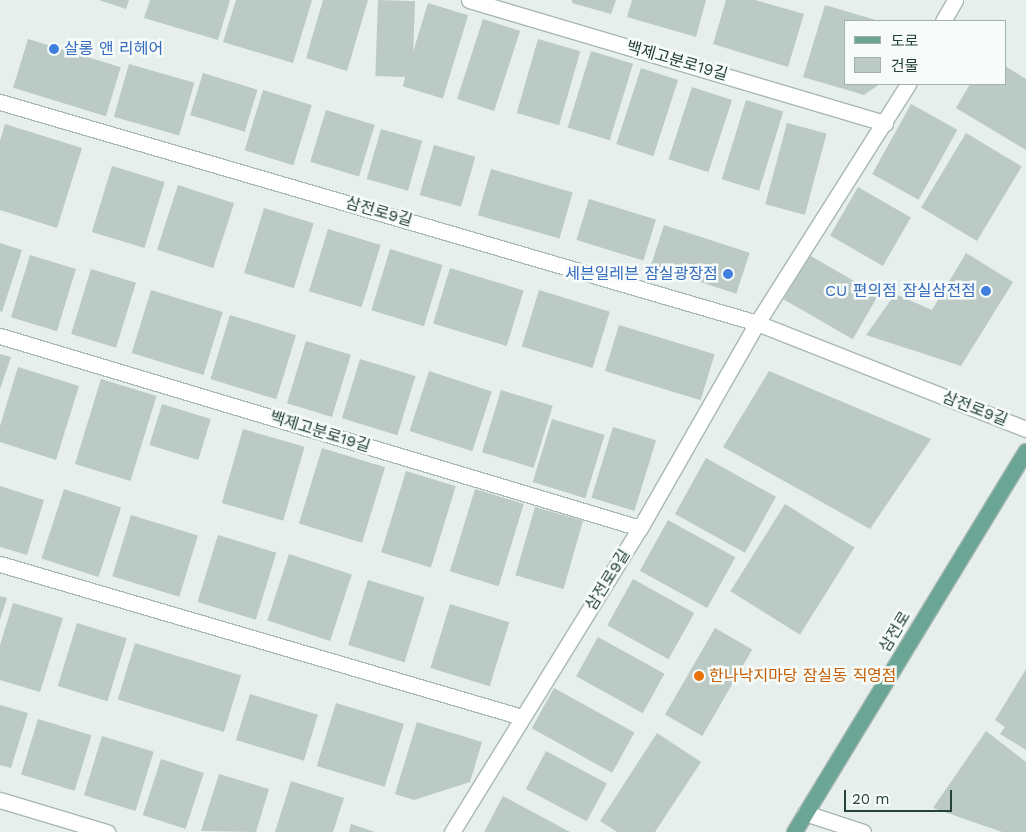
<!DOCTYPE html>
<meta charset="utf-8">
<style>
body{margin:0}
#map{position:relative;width:1026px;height:832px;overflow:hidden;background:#e6efeb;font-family:"Work Sans","Noto Sans KR",sans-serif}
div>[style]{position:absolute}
.building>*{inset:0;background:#bbcac4;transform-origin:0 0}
.roads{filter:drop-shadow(1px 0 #a8b8b2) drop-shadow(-1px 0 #a8b8b2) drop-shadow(0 1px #a8b8b2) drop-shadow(0 -1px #a8b8b2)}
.minor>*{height:15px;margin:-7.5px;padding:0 7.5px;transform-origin:7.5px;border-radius:7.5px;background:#fff}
.major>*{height:15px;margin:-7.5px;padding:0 7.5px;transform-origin:7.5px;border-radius:7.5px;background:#6aa596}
.dots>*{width:14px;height:14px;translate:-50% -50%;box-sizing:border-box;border:2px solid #f7fbf9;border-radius:50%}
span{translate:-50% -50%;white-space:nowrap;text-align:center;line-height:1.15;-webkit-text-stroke:5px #f7fbf9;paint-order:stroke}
.shop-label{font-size:16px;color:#366cbe}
.left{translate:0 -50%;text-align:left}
.right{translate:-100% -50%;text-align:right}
.street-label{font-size:16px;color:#24423a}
.food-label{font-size:16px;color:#c56008}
.legend{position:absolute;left:844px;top:20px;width:162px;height:65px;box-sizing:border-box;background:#f7fbf9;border:1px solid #a3b1ad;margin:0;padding:6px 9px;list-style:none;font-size:15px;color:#24423a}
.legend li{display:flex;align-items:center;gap:10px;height:25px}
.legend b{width:25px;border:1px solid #a3b1ad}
.scale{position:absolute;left:844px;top:790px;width:108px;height:22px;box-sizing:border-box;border:2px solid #24423a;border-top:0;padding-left:6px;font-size:15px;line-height:18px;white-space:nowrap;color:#24423a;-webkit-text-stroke:4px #f7fbf9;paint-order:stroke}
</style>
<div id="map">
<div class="building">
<div style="clip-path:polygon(99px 0,129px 0,126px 9px)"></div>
<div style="clip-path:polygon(150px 0,230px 0,218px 40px,144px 18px)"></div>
<div style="clip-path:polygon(236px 0,312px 0,293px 63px,223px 42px)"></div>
<div style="clip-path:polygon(323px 0,368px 0,347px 71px,306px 58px)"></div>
<div style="left:378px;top:0;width:37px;height:76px;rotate:2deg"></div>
<div style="clip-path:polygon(572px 0,616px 0,611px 14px,572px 3px)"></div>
<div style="clip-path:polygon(632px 0,706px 0,696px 37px,627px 17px)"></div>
<div style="clip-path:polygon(726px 0,755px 0,804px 14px,788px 67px,713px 44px)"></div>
<div style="left:428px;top:3px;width:42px;height:87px;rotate:17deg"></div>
<div style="clip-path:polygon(825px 5px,879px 21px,845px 21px,845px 84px,880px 84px,864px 95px,803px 77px)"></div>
<div style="left:483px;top:19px;width:39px;height:84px;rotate:18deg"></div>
<div style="left:28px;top:39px;width:97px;height:51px;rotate:17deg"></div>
<div style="left:538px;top:39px;width:44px;height:77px;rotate:16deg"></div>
<div style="left:591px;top:51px;width:44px;height:80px;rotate:17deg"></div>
<div style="left:129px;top:64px;width:68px;height:55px;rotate:16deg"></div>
<div style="clip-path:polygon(1005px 66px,1026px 79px,1026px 150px,956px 108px,970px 84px,1005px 84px)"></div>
<div style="left:641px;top:68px;width:39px;height:80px;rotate:18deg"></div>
<div style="left:203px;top:73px;width:57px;height:44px;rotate:17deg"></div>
<div style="left:692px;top:87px;width:42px;height:76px;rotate:18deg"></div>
<div style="left:263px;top:90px;width:51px;height:63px;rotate:17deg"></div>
<div style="left:746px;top:100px;width:39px;height:83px;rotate:17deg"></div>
<div style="left:911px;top:104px;width:53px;height:80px;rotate:29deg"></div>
<div style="left:326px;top:110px;width:51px;height:54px;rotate:17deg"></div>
<div style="left:787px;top:123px;width:41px;height:84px;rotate:15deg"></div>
<div style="clip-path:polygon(5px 124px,82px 148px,57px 228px,0 210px,0 141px)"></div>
<div style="left:381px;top:129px;width:43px;height:52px;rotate:16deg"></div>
<div style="left:966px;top:133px;width:65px;height:87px;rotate:31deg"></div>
<div style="left:434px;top:145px;width:43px;height:52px;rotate:16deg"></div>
<div style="left:112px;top:166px;width:55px;height:69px;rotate:17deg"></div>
<div style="left:491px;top:169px;width:85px;height:48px;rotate:16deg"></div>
<div style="left:178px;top:185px;width:59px;height:68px;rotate:18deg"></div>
<div style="left:858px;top:187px;width:61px;height:56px;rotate:30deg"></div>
<div style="left:589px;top:199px;width:70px;height:43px;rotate:17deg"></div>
<div style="left:264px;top:208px;width:52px;height:68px;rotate:17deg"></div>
<div style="left:664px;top:225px;width:90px;height:43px;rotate:18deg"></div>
<div style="left:328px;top:229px;width:55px;height:65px;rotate:17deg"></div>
<div style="clip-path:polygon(0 243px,22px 250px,2px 312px,0 311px)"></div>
<div style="left:390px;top:249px;width:55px;height:64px;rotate:17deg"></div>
<div style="clip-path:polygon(966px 253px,1013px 282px,961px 366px,866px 335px,895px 294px,932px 310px)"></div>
<div style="left:30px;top:255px;width:48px;height:65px;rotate:17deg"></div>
<div style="left:809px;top:255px;width:80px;height:51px;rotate:30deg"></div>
<div style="left:450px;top:268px;width:77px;height:58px;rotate:17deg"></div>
<div style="left:91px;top:269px;width:47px;height:68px;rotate:17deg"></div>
<div style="left:151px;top:290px;width:75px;height:66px;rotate:17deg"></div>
<div style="left:539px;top:290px;width:74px;height:59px;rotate:17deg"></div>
<div style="left:230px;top:315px;width:69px;height:67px;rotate:17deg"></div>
<div style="left:619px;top:325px;width:100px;height:48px;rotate:17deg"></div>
<div style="left:306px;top:341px;width:47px;height:65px;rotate:17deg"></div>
<div style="clip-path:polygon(0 354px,11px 357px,0 389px)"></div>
<div style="left:360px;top:359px;width:58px;height:62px;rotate:17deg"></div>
<div style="clip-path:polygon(18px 367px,79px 386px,56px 460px,0 442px,0 426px)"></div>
<div style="left:429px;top:371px;width:66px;height:63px;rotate:18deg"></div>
<div style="clip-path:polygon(769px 371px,931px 439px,870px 529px,723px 447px)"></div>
<div style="left:101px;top:379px;width:58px;height:89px;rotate:17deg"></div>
<div style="left:501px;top:390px;width:54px;height:65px;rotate:17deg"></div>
<div style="left:162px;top:404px;width:51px;height:43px;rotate:17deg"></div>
<div style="left:552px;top:419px;width:55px;height:66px;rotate:17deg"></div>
<div style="left:613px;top:427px;width:45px;height:74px;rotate:17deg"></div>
<div style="left:243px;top:429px;width:64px;height:77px;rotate:16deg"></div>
<div style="left:322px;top:448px;width:66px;height:79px;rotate:17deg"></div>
<div style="left:706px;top:458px;width:80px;height:64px;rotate:29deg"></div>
<div style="left:406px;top:471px;width:52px;height:85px;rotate:17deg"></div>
<div style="clip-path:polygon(0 486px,44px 500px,27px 555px,0 547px)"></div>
<div style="left:64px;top:489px;width:60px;height:73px;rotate:18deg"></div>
<div style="left:475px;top:489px;width:51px;height:86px;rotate:17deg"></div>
<div style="left:785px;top:504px;width:82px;height:103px;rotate:32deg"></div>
<div style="left:535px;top:507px;width:50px;height:71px;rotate:16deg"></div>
<div style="left:131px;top:515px;width:70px;height:64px;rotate:17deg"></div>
<div style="left:668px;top:520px;width:77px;height:58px;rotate:29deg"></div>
<div style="left:218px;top:535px;width:61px;height:70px;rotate:17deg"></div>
<div style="left:289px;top:554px;width:66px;height:70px;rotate:18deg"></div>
<div style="left:633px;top:579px;width:70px;height:53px;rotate:29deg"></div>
<div style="left:368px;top:580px;width:59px;height:68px;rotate:17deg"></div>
<div style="clip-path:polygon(0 596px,7px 598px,0 620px)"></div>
<div style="clip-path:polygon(13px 603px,63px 618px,40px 692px,0 680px,0 645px)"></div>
<div style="left:450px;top:604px;width:62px;height:67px;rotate:17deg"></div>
<div style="left:77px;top:623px;width:52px;height:66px;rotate:17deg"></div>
<div style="left:715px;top:628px;width:43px;height:100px;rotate:30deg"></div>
<div style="left:598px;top:637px;width:76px;height:45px;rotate:29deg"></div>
<div style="left:135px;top:643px;width:111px;height:59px;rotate:17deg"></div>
<div style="clip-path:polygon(1026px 669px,1026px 750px,1000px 734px,1005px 727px,995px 720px)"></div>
<div style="left:554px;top:688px;width:92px;height:46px;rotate:29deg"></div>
<div style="left:250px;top:694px;width:71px;height:48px;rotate:17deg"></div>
<div style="left:336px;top:703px;width:71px;height:66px;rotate:17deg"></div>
<div style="clip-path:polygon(0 705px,28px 713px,11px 768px,0 765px)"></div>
<div style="left:38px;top:719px;width:56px;height:58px;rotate:17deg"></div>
<div style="clip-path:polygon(417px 722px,482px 742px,470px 782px,414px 800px,395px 794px)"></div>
<div style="clip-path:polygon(986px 731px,1026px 762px,1026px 832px,1002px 832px,933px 808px)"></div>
<div style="clip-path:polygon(657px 733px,701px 762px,655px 832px,617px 832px,600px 821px)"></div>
<div style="left:102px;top:736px;width:54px;height:62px;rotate:17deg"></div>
<div style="left:546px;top:751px;width:69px;height:43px;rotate:28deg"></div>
<div style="left:161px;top:759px;width:45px;height:59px;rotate:18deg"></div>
<div style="clip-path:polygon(219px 774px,269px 789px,256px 832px,201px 831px)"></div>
<div style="clip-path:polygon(291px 781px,344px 798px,333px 832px,275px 832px)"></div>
<div style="clip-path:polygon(503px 796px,570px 832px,484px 832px)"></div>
<div style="clip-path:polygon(351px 824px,375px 832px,349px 832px)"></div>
</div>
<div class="roads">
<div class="minor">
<div style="left:469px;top:0;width:434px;rotate:16.5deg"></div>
<div style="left:943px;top:21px;width:24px;rotate:-60deg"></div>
<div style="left:0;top:102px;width:789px;rotate:16.27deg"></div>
<div style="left:757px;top:323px;width:289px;rotate:21.5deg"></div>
<div style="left:0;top:336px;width:668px;rotate:16.7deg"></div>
<div style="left:0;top:564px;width:544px;rotate:16.34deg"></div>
<div style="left:0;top:800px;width:112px;rotate:16.7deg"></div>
<div style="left:805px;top:813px;width:61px;rotate:18.1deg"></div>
<div style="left:452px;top:832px;width:357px;rotate:-58.3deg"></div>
<div style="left:640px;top:528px;width:236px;rotate:-60.3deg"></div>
<div style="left:757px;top:323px;width:283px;rotate:-57.7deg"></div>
</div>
<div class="major">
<div style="left:794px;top:832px;width:446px;rotate:-58.7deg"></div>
</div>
</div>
<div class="dots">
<div style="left:54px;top:49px;background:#3f7fe0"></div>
<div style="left:728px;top:274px;background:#3f7fe0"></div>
<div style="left:986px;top:291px;background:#3f7fe0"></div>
<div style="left:699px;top:676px;background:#e8710a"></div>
</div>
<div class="shop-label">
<span class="left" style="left:64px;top:49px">살롱 앤 리헤어</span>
<span class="right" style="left:718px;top:274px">세븐일레븐 잠실광장점</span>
<span class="right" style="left:976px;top:291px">CU 편의점 잠실삼전점</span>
</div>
<div class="street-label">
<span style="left:677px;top:61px;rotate:16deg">백제고분로19길</span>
<span style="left:379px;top:212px;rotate:16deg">삼전로9길</span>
<span style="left:975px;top:409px;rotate:21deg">삼전로9길</span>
<span style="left:320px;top:432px;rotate:17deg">백제고분로19길</span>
<span style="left:608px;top:580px;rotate:-58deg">삼전로9길</span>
<span style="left:895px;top:632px;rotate:-59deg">삼전로</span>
</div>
<div class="food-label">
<span class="left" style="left:709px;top:676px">한나낙지마당 잠실동 직영점</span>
</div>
<ul class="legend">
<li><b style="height:6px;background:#6aa596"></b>도로</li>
<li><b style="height:14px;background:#bbcac4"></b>건물</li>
</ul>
<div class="scale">20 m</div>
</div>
